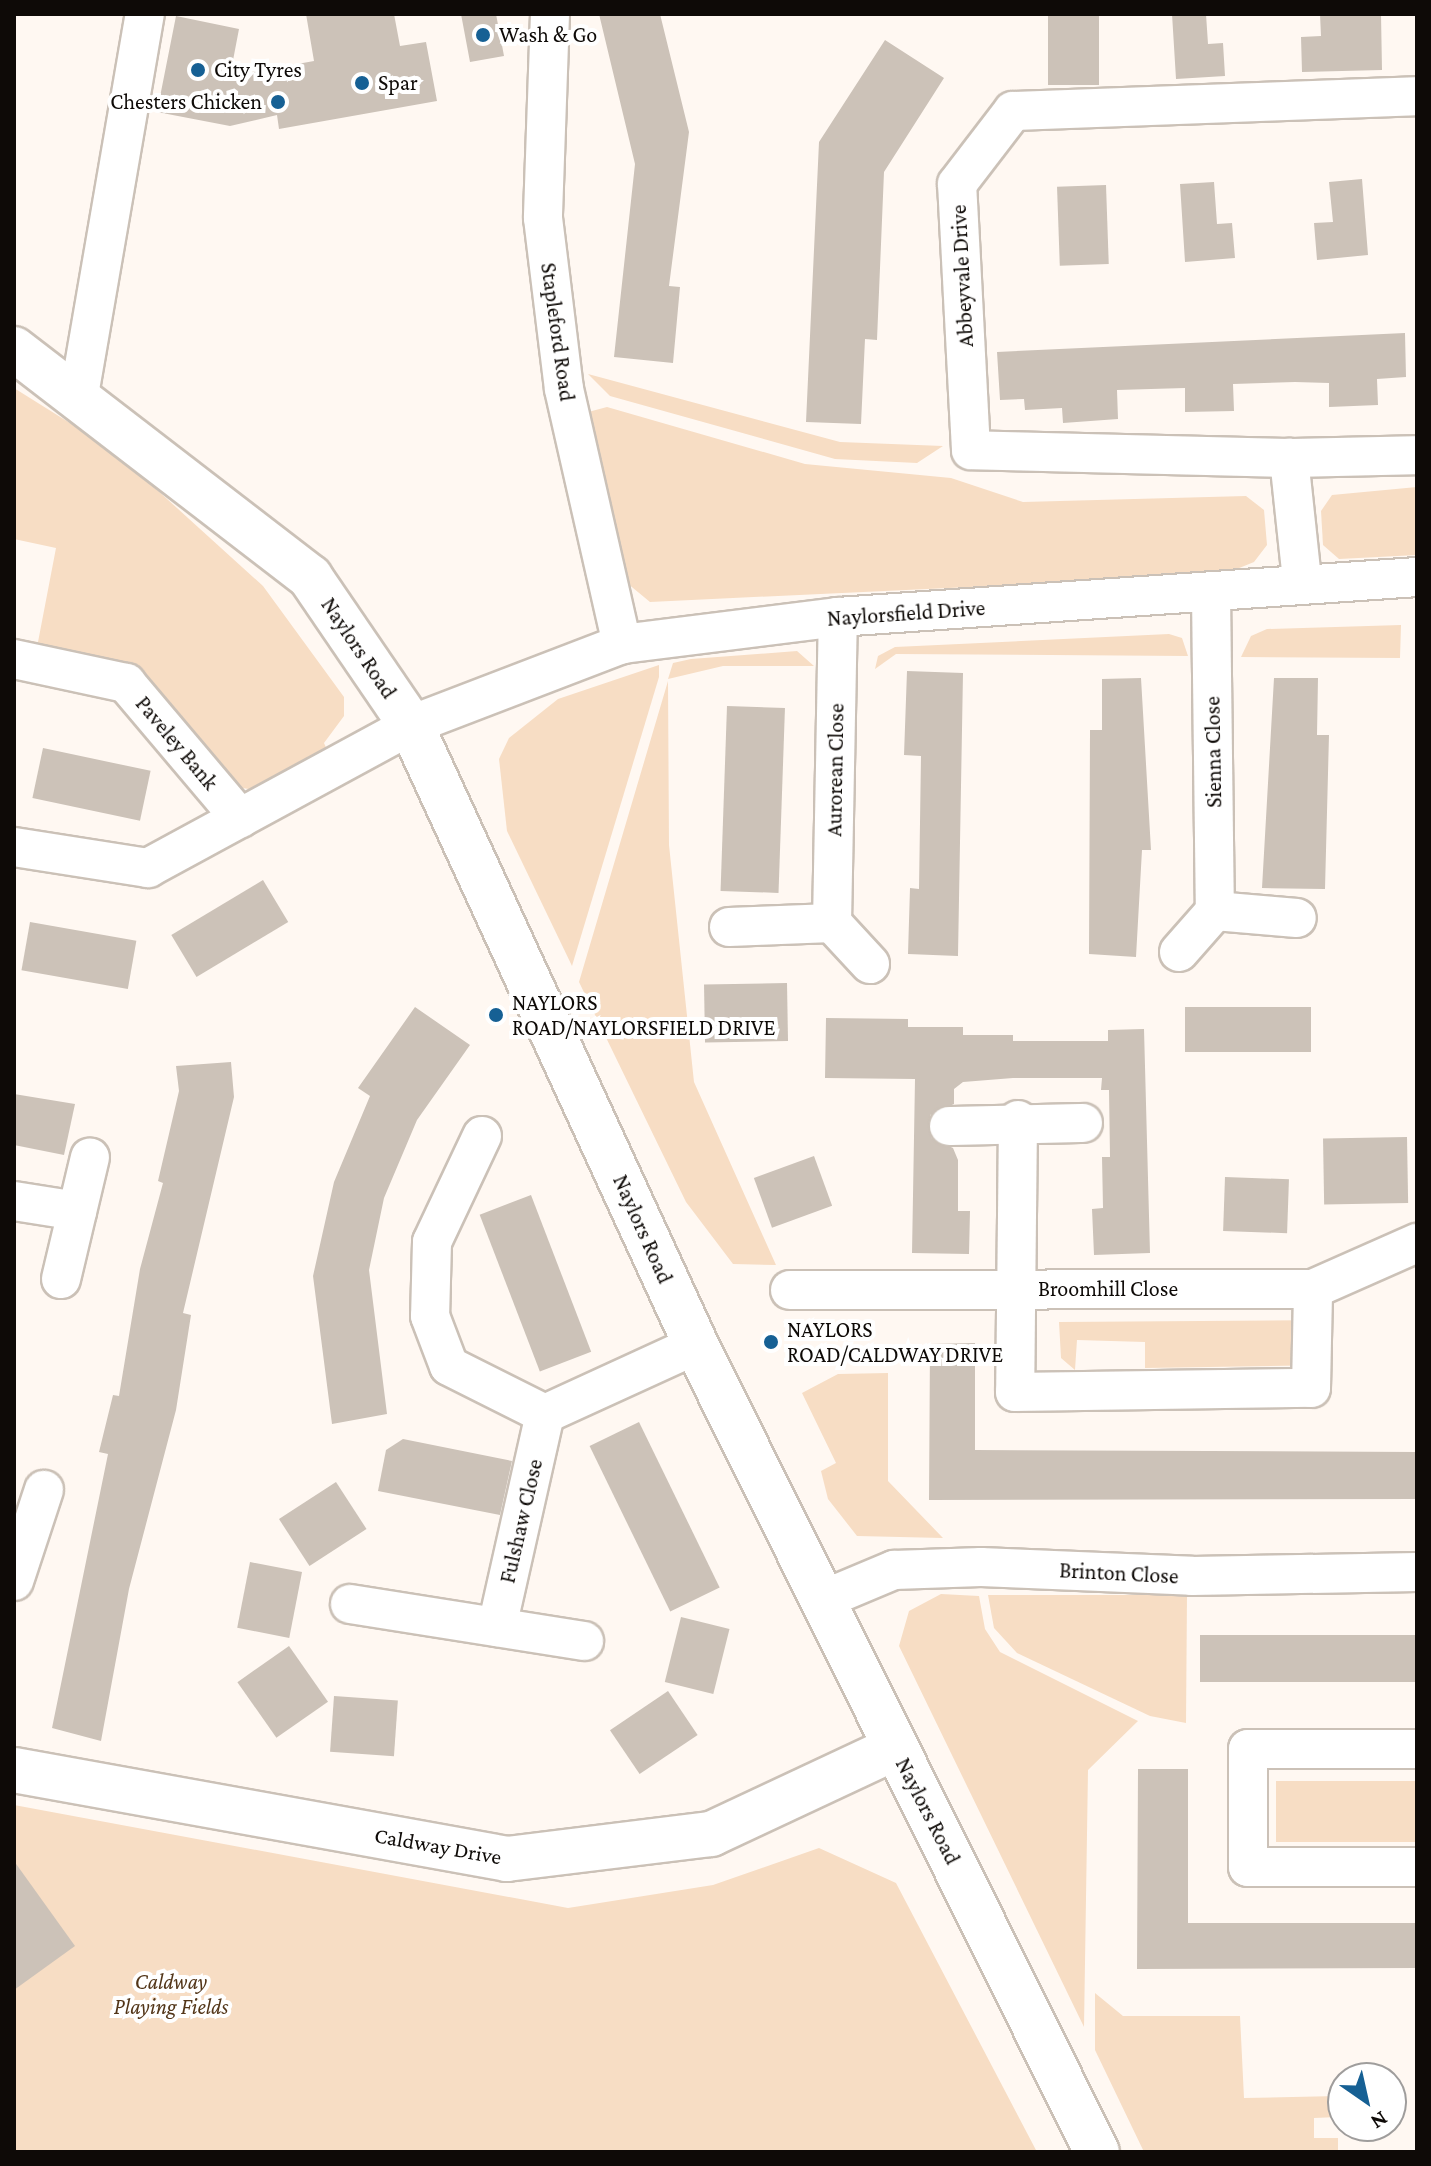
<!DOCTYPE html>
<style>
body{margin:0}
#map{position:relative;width:1431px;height:2166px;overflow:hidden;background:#fff8f2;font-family:"Crimson Pro",serif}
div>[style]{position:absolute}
.green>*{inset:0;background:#f7ddc4;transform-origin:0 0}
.building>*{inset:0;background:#ccc2b8;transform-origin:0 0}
.roads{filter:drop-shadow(2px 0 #cbc1b7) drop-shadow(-2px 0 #cbc1b7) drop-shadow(0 2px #cbc1b7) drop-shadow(0 -2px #cbc1b7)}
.street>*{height:38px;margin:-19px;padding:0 19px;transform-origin:19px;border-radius:19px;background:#fff}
.secondary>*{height:44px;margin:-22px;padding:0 22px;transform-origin:22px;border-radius:22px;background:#fff}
.dots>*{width:22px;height:22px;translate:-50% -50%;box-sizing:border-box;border:4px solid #fff;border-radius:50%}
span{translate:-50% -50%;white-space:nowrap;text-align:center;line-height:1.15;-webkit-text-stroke:8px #fff;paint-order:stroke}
.poi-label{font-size:22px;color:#0e0a07}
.left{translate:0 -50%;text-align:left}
.right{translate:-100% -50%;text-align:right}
.street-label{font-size:22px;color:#0e0a07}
.park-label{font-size:22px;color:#523518;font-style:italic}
.frame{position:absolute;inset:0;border:16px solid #0e0a07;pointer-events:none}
.north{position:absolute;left:1327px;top:2062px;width:80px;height:80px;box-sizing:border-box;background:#fff;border:2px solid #9f9d9c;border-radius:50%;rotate:146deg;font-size:22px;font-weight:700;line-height:32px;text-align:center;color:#0e0a07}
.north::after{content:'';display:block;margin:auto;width:28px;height:36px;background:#166094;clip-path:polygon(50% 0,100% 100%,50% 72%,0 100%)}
</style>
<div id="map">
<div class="green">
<div style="clip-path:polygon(588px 374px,840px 442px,943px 446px,917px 463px,835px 459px,610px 396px)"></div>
<div style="clip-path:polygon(14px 388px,113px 450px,263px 586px,344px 697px,344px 716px,324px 743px,328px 752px,255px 790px,236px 787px,139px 687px,14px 654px,14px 638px,38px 642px,56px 548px,14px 539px)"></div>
<div style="clip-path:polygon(607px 407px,805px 464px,951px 478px,1023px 502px,1246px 496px,1264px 510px,1267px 545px,1254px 562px,1222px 575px,650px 602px,627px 583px,577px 415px)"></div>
<div style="clip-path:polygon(1417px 487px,1417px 555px,1339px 559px,1323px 545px,1321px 511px,1332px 495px)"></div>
<div style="clip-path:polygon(1401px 625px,1400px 658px,1241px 657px,1251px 636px,1267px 629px)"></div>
<div style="clip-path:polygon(1169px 634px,1182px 638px,1188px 656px,896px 654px,875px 669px,878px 656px,895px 647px)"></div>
<div style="clip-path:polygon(797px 651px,814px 666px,723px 666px,668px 679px,673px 663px,691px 659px)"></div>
<div style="clip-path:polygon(659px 665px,659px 677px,572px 966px,507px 831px,499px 759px,509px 738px,558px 699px)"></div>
<div style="clip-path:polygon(668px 681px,669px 845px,694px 1082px,776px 1265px,733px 1264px,686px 1202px,579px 982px)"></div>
<div style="clip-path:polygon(1329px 1320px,1328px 1365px,1145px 1368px,1145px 1342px,1077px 1340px,1075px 1370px,1061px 1358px,1059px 1322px)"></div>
<div style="clip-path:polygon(888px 1373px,888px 1481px,943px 1538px,857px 1536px,828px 1499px,821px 1471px,836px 1463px,802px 1393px,838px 1374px)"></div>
<div style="clip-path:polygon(941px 1594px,979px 1596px,985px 1629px,1000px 1652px,1138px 1721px,1088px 1770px,1084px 2027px,899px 1646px,909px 1611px)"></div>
<div style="clip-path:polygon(988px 1595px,1187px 1595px,1186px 1723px,1150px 1716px,1017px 1653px,994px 1628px)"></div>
<div style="left:1276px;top:1781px;width:141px;height:61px"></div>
<div style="clip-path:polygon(14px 1805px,568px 1908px,713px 1885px,819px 1848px,896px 1883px,1037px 2152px,14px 2152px)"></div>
<div style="clip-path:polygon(1095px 1993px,1123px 2016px,1240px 2016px,1244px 2098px,1338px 2096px,1338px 2117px,1314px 2118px,1314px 2138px,1338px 2138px,1338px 2152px,1144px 2152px,1095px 2050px)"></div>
</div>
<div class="building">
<div style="clip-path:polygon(306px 14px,394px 14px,400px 46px,426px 42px,437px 101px,279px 129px,277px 115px,230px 126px,157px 112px,176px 16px,239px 29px,230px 76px,314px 61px)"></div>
<div style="clip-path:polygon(461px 14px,496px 14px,504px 56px,470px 62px)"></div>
<div style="clip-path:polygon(599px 14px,660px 14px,689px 132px,669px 286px,680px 287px,673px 363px,614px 357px,635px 164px)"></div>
<div style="left:1048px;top:14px;width:51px;height:71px"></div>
<div style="clip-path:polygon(1172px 14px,1206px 14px,1208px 44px,1223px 43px,1225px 76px,1176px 79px)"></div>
<div style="clip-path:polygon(1320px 14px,1381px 14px,1382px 70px,1302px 72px,1301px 37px,1321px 36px)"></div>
<div style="clip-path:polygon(885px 40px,944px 78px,884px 172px,877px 340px,865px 339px,861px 424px,806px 422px,819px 142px)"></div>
<div style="clip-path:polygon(1362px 179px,1368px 255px,1317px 260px,1314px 223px,1333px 222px,1329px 182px)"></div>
<div style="clip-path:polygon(1214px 182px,1217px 224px,1232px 223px,1235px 258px,1185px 262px,1180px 184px)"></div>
<div style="left:1106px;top:185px;width:79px;height:49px;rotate:88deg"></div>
<div style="clip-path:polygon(1405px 333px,1406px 377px,1377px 379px,1378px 405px,1329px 407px,1329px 383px,1295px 382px,1233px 384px,1234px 411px,1185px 412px,1185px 388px,1117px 390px,1118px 419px,1063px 423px,1062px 408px,1025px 410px,1024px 399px,1000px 400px,997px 352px)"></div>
<div style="clip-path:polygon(907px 671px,963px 673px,958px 956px,908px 954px,910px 888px,919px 889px,921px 756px,904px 755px)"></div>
<div style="clip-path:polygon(1141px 678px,1151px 850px,1142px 850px,1136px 957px,1089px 954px,1090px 730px,1102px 730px,1102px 679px)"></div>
<div style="clip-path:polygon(1274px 678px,1318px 678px,1317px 735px,1329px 735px,1325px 889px,1262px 888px)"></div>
<div style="left:727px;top:706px;width:58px;height:185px;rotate:2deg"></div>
<div style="left:43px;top:748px;width:110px;height:51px;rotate:12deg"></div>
<div style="left:263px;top:880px;width:49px;height:107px;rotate:59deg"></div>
<div style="left:30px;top:922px;width:108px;height:49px;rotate:10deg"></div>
<div style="left:787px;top:983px;width:58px;height:83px;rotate:89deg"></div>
<div style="clip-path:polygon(415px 1007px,470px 1045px,417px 1120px,384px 1198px,369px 1270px,387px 1414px,332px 1424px,313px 1276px,334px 1182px,370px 1096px,358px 1088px)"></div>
<div style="left:1311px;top:1007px;width:45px;height:126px;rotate:90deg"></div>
<div style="clip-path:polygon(826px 1018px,908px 1019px,908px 1027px,963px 1027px,963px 1035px,1013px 1035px,1013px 1041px,1108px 1041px,1108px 1030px,1144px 1029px,1150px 1253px,1094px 1255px,1092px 1209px,1103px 1208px,1102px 1157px,1110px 1157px,1109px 1090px,1101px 1090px,1102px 1078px,1013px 1078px,963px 1082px,954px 1089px,954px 1104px,930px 1115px,931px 1138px,953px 1148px,958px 1160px,958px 1211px,970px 1211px,969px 1254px,912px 1253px,915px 1079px,825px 1078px)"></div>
<div style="clip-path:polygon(231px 1062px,234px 1097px,183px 1313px,191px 1315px,176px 1410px,129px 1589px,101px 1741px,52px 1728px,108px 1454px,99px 1452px,113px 1395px,119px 1396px,140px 1269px,163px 1183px,158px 1181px,179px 1091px,176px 1066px)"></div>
<div style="clip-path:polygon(14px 1094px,75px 1104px,64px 1155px,14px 1145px)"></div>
<div style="left:1407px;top:1137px;width:66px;height:84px;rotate:89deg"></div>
<div style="left:814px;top:1156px;width:53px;height:64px;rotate:70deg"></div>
<div style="left:1225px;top:1177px;width:64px;height:54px;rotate:2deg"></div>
<div style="left:531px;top:1195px;width:168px;height:55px;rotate:69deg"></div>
<div style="clip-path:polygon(975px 1343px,975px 1450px,1417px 1452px,1417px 1499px,929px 1500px,930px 1344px)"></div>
<div style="left:639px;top:1422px;width:184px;height:55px;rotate:64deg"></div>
<div style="clip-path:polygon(403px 1439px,512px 1461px,500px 1515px,378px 1491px,386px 1450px)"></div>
<div style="left:336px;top:1482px;width:56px;height:68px;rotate:57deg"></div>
<div style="left:250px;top:1562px;width:53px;height:67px;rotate:11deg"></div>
<div style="left:681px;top:1617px;width:50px;height:67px;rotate:14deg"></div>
<div style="left:1417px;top:1635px;width:47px;height:217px;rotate:90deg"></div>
<div style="left:289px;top:1646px;width:68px;height:63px;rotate:55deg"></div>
<div style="left:668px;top:1691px;width:53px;height:70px;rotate:56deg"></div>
<div style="left:334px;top:1696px;width:64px;height:56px;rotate:4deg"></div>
<div style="clip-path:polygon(1138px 1769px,1188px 1769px,1188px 1923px,1417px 1923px,1417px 1968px,1137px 1969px)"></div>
<div style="clip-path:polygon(14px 1861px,75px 1946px,14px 1990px)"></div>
</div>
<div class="roads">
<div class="street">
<div style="left:550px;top:14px;width:204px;rotate:92deg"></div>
<div style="left:543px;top:218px;width:172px;rotate:83deg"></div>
<div style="left:564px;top:389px;width:262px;rotate:77.2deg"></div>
<div style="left:79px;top:395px;width:387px;rotate:-80.2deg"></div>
<div style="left:1289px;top:458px;width:128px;rotate:-1.3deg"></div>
<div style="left:1302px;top:580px;width:123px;rotate:-96.1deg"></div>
<div style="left:1289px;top:458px;width:318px;rotate:-178.6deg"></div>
<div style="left:971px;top:450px;width:266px;rotate:-93deg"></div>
<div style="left:957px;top:184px;width:92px;rotate:-52.5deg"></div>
<div style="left:1013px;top:111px;width:404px;rotate:-2.1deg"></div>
<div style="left:1211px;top:593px;width:318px;rotate:89.3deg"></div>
<div style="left:14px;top:659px;width:115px;rotate:12.1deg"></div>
<div style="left:126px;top:683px;width:177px;rotate:49.8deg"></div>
<div style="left:14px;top:847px;width:136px;rotate:8.9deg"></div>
<div style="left:148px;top:868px;width:299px;rotate:-28.5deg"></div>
<div style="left:411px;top:725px;width:226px;rotate:-21deg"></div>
<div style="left:622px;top:644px;width:218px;rotate:-7.1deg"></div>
<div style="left:838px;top:617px;width:580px;rotate:-3.95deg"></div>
<div style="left:832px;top:923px;width:306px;rotate:-88.9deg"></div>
<div style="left:729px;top:927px;width:103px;rotate:-2.2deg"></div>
<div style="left:832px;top:923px;width:56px;rotate:47.2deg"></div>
<div style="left:1179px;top:952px;width:55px;rotate:-48.7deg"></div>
<div style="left:1215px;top:911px;width:82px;rotate:4.9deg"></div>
<div style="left:1018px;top:1120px;width:272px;rotate:90.6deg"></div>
<div style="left:1015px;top:1392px;width:296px;rotate:-0.8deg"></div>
<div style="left:1311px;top:1388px;width:99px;rotate:-88.8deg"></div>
<div style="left:949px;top:1126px;width:134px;rotate:-1.3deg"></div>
<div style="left:482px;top:1136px;width:117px;rotate:115.3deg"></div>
<div style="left:432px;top:1242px;width:74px;rotate:91.5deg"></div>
<div style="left:430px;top:1316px;width:53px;rotate:69.2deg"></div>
<div style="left:449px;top:1366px;width:107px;rotate:26.6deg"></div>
<div style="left:545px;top:1414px;width:166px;rotate:-24.6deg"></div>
<div style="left:14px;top:1201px;width:64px;rotate:9deg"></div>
<div style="left:61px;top:1279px;width:125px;rotate:-76.6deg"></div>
<div style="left:790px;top:1290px;width:523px;rotate:-0.11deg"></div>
<div style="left:1313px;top:1289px;width:114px;rotate:-23.9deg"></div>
<div style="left:14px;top:1581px;width:96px;rotate:-71.8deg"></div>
<div style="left:827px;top:1598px;width:73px;rotate:-22.7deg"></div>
<div style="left:894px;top:1570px;width:87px;rotate:-2deg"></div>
<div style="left:981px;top:1567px;width:211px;rotate:2.4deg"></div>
<div style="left:1192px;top:1576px;width:225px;rotate:-1deg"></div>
<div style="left:350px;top:1604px;width:237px;rotate:9deg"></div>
<div style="left:497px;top:1627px;width:218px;rotate:-77.3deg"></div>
<div style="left:1417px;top:1749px;width:169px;rotate:180deg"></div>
<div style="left:1248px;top:1749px;width:118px;rotate:90deg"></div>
<div style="left:1248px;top:1867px;width:169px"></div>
</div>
<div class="secondary">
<div style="left:14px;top:349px;width:374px;rotate:37.6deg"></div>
<div style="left:310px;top:577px;width:179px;rotate:55.7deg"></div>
<div style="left:411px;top:725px;width:682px;rotate:65.31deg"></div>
<div style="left:696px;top:1345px;width:901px;rotate:63.58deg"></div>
<div style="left:14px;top:1770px;width:501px;rotate:10.23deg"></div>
<div style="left:507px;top:1859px;width:206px;rotate:-7deg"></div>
<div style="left:711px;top:1834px;width:203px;rotate:-25.1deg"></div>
</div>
</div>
<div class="dots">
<div style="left:483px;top:35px;background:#166094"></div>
<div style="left:198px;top:70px;background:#166094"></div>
<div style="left:362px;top:83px;background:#166094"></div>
<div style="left:278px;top:102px;background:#166094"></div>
<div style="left:496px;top:1015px;background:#166094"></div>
<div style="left:771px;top:1342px;background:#166094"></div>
</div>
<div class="poi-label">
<span class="left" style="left:499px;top:35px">Wash &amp; Go</span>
<span class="left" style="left:214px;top:70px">City Tyres</span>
<span class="left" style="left:378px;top:83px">Spar</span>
<span class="right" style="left:262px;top:102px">Chesters Chicken</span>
<span class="left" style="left:512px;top:1015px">NAYLORS<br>ROAD/NAYLORSFIELD DRIVE</span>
<span class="left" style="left:787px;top:1342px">NAYLORS<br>ROAD/CALDWAY DRIVE</span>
</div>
<div class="street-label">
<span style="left:962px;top:276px;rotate:-93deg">Abbeyvale Drive</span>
<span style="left:558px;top:332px;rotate:82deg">Stapleford Road</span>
<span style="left:906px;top:613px;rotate:-4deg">Naylorsfield Drive</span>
<span style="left:359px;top:648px;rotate:56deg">Naylors Road</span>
<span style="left:177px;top:743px;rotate:50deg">Paveley Bank</span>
<span style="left:1213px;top:752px;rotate:-91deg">Sienna Close</span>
<span style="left:835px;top:770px;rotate:-89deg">Aurorean Close</span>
<span style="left:643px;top:1229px;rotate:66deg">Naylors Road</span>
<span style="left:1108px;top:1289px">Broomhill Close</span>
<span style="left:521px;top:1521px;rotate:-77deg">Fulshaw Close</span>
<span style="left:1119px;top:1573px;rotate:3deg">Brinton Close</span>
<span style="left:928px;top:1811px;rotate:63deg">Naylors Road</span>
<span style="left:438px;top:1846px;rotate:10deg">Caldway Drive</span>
</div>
<div class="park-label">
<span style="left:171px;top:1994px">Caldway<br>Playing Fields</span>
</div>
<div class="frame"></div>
<div class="north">N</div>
</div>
